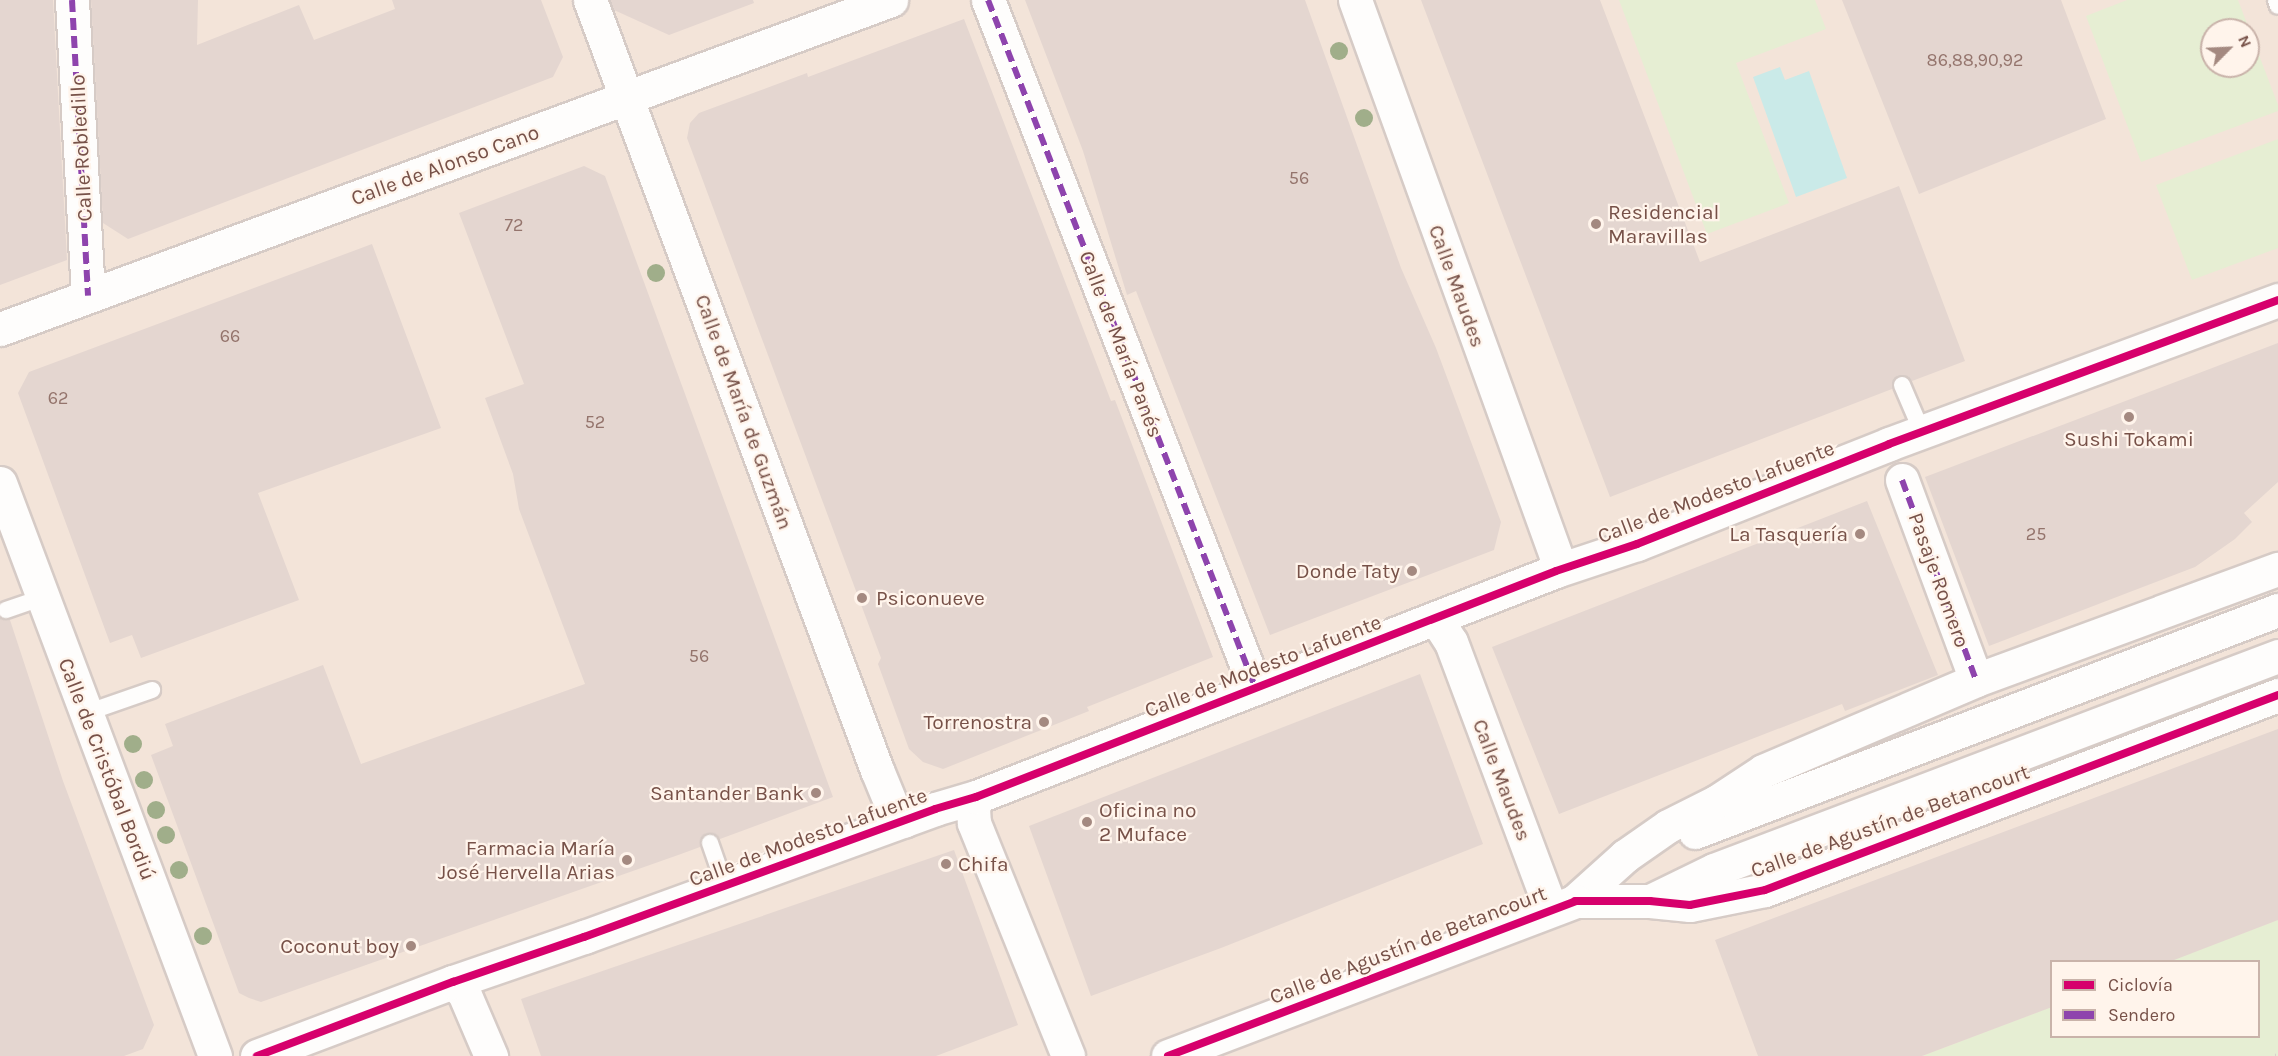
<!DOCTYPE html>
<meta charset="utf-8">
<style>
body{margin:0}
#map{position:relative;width:2278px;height:1056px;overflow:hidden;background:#f7f0e9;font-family:Karla,sans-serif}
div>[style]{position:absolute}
.residential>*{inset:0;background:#f3e4d9}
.green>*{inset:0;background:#e6eed3}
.water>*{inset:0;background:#caeae8}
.building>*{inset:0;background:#e4d6d0}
.path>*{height:4px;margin-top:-2px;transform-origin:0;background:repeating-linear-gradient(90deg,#dacfcc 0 1.5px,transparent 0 6px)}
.roads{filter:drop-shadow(2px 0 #d6cbc6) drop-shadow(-2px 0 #d6cbc6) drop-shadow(0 2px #d6cbc6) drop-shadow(0 -2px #d6cbc6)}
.lane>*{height:16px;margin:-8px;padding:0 8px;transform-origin:8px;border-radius:8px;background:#fefdfc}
.street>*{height:33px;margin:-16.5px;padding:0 16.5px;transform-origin:16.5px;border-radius:16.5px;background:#fefdfc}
.secondary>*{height:33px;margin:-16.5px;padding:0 16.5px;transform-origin:16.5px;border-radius:16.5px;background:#fefdfc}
.quiet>*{height:6px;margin-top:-3px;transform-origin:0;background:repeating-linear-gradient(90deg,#8e44ad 0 12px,transparent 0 18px)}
.cycleway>*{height:8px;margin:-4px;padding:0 4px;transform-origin:4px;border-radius:4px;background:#d6006c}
.trees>*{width:18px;height:18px;margin:-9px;border-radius:50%;background:#a0ae8a}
.dots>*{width:16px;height:16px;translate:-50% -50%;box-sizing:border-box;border:3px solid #fff4eb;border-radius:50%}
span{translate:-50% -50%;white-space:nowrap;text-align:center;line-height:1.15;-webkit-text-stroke:4.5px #fff4eb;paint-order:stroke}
.number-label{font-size:18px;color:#94746c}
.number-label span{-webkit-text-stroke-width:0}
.street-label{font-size:21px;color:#775148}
.poi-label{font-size:21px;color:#775148}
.left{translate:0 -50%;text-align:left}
.right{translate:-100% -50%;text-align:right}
.legend{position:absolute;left:2050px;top:960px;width:210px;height:78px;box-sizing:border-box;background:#fff4eb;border:2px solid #c9b3aa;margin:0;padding:8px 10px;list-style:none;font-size:18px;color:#775148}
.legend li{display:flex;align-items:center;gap:12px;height:30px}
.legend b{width:30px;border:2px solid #c9b3aa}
.north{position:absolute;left:2200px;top:18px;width:60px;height:60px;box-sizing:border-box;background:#fff4eb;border:2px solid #c9b3aa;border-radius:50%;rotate:66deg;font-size:16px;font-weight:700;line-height:24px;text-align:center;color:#775148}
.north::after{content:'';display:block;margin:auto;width:21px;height:27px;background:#a48980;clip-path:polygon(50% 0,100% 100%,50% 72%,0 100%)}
</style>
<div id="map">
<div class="residential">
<div style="clip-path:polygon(evenodd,0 0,2278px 0,2278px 1056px,0 1056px,0 0,2212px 30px,2248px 30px,2248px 66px,2212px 66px,2212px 30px,0 0,2052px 962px,2258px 962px,2258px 1036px,2052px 1036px,2052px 962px)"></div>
</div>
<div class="green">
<div style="clip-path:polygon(1619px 0,1815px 0,1826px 29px,1736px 63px,1789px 203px,1707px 234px)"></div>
<div style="clip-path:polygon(evenodd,2127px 0,2238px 0,2278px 105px,2278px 111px,2141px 162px,2086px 16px,2127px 0,2212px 30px,2248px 30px,2248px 66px,2212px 66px,2212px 30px)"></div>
<div style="clip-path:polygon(2278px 139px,2278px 248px,2192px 280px,2156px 185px)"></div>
<div style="clip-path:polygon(2278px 920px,2278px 1056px,1922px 1056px,2051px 1007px,2052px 1036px,2258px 1036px,2258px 962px,2169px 961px)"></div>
</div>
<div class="water">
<div style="clip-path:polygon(1780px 67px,1785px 80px,1809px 71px,1847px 178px,1796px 197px,1753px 77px)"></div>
</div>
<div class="building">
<div style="clip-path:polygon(0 0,53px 0,67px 260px,0 285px)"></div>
<div style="clip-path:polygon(91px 0,198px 0,197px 45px,299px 5px,314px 40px,395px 9px,392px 0,541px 0,563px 57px,553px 77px,128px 239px,103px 223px)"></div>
<div style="clip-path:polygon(610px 0,753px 0,754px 3px,669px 35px,614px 10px)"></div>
<div style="clip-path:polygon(1025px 0,1305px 0,1401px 268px,1436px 348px,1501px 522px,1494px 550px,1270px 635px,1136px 291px,1127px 295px,1083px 151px)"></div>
<div style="clip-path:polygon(1421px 0,1600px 0,1700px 262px,1899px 186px,1965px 361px,1912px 381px,1908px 376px,1898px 375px,1893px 379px,1892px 389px,1610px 497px)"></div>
<div style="clip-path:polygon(1842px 0,2061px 0,2106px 119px,1919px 194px)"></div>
<div style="clip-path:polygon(964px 19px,1111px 401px,1115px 400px,1213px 657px,1087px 707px,1089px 711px,943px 769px,923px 762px,909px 749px,878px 664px,881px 658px,687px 138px,690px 123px,699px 113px,807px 73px,808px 77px)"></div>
<div style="clip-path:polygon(584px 166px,605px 176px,833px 797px,720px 839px,713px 833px,706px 833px,700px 840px,700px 847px,681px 854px,261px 1002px,249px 998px,239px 993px,151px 755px,173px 746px,165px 724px,323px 665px,361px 764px,585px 684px,519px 509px,513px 474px,485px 398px,524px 384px,459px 213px)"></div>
<div style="clip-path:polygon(372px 244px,441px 428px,258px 493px,299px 600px,141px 658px,132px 635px,110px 643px,18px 393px,29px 372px)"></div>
<div style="clip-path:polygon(2278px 343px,2278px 482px,2244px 513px,2252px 522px,2235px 539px,2195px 567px,1989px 646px,1925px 477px)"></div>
<div style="clip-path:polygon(1867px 501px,1938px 675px,1845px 711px,1842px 704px,1559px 814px,1492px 647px)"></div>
<div style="clip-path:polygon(0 618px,10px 620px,63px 781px,154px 1025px,143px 1049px,124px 1056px,0 1056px)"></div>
<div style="clip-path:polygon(1420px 674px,1483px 844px,1221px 948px,1091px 996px,1029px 826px)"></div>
<div style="clip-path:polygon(2278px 729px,2278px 920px,2169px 962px,2052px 962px,2052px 1007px,1922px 1056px,1758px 1056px,1715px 940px)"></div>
<div style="clip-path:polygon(954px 850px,1018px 1025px,936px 1056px,541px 1056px,521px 999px)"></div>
</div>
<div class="path">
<div style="left:2275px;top:1056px;width:3px;rotate:-18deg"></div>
</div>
<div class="roads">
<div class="lane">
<div style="left:2276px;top:0;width:6px;rotate:72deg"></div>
<div style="left:1902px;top:385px;width:51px;rotate:66.9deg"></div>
<div style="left:6px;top:610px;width:39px;rotate:-19deg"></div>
<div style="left:86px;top:713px;width:70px;rotate:-19.2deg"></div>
<div style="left:710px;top:843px;width:46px;rotate:70.8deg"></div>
</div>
<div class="street">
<div style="left:72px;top:0;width:296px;rotate:86.9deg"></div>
<div style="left:590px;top:0;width:822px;rotate:69.56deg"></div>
<div style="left:877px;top:770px;width:42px;rotate:67.7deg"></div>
<div style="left:893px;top:809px;width:16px;rotate:47deg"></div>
<div style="left:988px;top:0;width:737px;rotate:68.76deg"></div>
<div style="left:1355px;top:0;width:591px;rotate:70.12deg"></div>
<div style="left:1556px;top:556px;width:15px;rotate:90deg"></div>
<div style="left:0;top:329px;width:950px;rotate:-20.27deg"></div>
<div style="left:1902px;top:480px;width:213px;rotate:69.7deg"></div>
<div style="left:0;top:483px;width:612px;rotate:69.43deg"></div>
<div style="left:1436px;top:619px;width:27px;rotate:57deg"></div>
<div style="left:1451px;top:642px;width:285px;rotate:69.5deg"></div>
<div style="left:976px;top:797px;width:12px;rotate:104deg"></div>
<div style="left:973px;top:809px;width:14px;rotate:86deg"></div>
<div style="left:974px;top:823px;width:251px;rotate:68deg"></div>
<div style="left:1695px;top:832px;width:624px;rotate:-20.85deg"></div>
<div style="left:1652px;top:900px;width:69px;rotate:-25.8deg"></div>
<div style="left:1714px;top:870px;width:603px;rotate:-20.78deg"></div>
<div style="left:1575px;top:901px;width:67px;rotate:-42deg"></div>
<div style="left:1625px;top:856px;width:52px;rotate:-34.9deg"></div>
<div style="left:1668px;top:826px;width:54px;rotate:-26.6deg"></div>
<div style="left:1716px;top:802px;width:56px;rotate:-33.4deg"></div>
<div style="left:1763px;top:771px;width:232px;rotate:-23.1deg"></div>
<div style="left:1976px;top:680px;width:322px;rotate:-20.2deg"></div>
<div style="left:1575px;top:901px;width:75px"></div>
<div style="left:1650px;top:901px;width:40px;rotate:5.7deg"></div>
<div style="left:1690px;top:905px;width:76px;rotate:-11.3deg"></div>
<div style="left:1765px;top:890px;width:549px;rotate:-20.81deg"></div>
<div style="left:453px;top:982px;width:16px;rotate:45deg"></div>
<div style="left:464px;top:993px;width:69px;rotate:66.8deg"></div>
<div style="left:257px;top:1056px;width:210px;rotate:-20.7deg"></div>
<div style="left:453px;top:982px;width:139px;rotate:-19deg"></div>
<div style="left:584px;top:937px;width:374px;rotate:-20deg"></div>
<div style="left:935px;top:809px;width:43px;rotate:-16.3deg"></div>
<div style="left:976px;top:797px;width:622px;rotate:-21.29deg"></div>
<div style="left:1556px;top:571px;width:85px;rotate:-18.4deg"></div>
<div style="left:1637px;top:544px;width:271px;rotate:-21.6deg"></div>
<div style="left:1889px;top:444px;width:415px;rotate:-20.3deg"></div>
</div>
<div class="secondary">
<div style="left:1168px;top:1056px;width:436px;rotate:-20.8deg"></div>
</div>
</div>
<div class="quiet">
<div style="left:72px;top:0;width:296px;rotate:86.9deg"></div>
<div style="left:988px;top:0;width:737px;rotate:68.76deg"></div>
<div style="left:1902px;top:480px;width:213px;rotate:69.7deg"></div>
</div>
<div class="cycleway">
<div style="left:257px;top:1056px;width:210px;rotate:-20.7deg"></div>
<div style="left:453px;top:982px;width:139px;rotate:-19deg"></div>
<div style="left:584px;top:937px;width:374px;rotate:-20deg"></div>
<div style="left:935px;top:809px;width:43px;rotate:-16.3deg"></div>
<div style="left:976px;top:797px;width:622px;rotate:-21.29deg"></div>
<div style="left:1556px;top:571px;width:85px;rotate:-18.4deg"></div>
<div style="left:1637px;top:544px;width:271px;rotate:-21.6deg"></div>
<div style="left:1889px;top:444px;width:415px;rotate:-20.3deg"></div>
<div style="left:1168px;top:1056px;width:436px;rotate:-20.8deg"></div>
<div style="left:1575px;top:901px;width:75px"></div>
<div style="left:1650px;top:901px;width:40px;rotate:5.7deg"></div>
<div style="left:1690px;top:905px;width:76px;rotate:-11.3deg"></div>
<div style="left:1765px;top:890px;width:549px;rotate:-20.81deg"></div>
</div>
<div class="trees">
<div style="left:1339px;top:51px"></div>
<div style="left:1364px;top:118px"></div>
<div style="left:656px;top:273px"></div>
<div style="left:133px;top:744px"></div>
<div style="left:144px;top:780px"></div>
<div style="left:156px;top:810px"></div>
<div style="left:166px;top:835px"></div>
<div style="left:179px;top:870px"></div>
<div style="left:203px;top:936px"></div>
</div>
<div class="dots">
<div style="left:1596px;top:224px;background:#a48980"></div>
<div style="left:2129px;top:417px;background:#a48980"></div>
<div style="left:1860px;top:534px;background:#a48980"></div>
<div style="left:1412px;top:571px;background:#a48980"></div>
<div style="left:862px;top:598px;background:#a48980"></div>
<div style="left:1044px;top:722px;background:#a48980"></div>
<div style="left:816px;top:793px;background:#a48980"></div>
<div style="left:1087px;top:822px;background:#a48980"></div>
<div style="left:627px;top:860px;background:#a48980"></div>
<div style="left:946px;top:864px;background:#a48980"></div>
<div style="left:411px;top:946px;background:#a48980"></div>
</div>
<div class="number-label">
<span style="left:1975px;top:60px">86,88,90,92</span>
<span style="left:1299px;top:178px">56</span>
<span style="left:514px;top:225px">72</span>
<span style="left:230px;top:336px">66</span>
<span style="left:58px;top:398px">62</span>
<span style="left:595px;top:422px">52</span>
<span style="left:2036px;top:534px">25</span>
<span style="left:699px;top:656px">56</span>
</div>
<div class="street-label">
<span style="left:81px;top:148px;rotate:-93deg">Calle Robledillo</span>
<span style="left:445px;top:165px;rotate:-20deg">Calle de Alonso Cano</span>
<span style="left:1457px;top:286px;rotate:70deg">Calle Maudes</span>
<span style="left:1121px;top:344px;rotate:69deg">Calle de María Panés</span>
<span style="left:744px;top:412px;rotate:70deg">Calle de María de Guzmán</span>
<span style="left:1716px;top:492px;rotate:-21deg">Calle de Modesto Lafuente</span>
<span style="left:1939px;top:580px;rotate:70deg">Pasaje Romero</span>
<span style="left:1263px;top:666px;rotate:-21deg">Calle de Modesto Lafuente</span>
<span style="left:107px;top:769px;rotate:69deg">Calle de Cristóbal Bordiú</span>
<span style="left:1502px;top:780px;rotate:69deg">Calle Maudes</span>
<span style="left:1890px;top:821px;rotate:-20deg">Calle de Agustín de Betancourt</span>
<span style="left:808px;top:837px;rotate:-20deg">Calle de Modesto Lafuente</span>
<span style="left:1408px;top:945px;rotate:-21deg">Calle de Agustín de Betancourt</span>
</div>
<div class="poi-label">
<span class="left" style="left:1608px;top:224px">Residencial<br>Maravillas</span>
<span style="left:2129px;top:439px">Sushi Tokami</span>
<span class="right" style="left:1848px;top:534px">La Tasquería</span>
<span class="right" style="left:1400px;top:571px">Donde Taty</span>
<span class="left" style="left:876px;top:598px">Psiconueve</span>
<span class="right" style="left:1032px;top:722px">Torrenostra</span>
<span class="right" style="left:804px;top:793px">Santander Bank</span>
<span class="left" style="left:1099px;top:822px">Oficina nº<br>2 Muface</span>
<span class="right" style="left:615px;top:860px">Farmacia María<br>José Hervella Arias</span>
<span class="left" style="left:958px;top:864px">Chifa</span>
<span class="right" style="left:399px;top:946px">Coconut boy</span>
</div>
<ul class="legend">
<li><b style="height:8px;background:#d6006c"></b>Ciclovía</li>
<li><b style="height:8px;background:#8e44ad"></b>Sendero</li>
</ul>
<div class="north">N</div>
</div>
